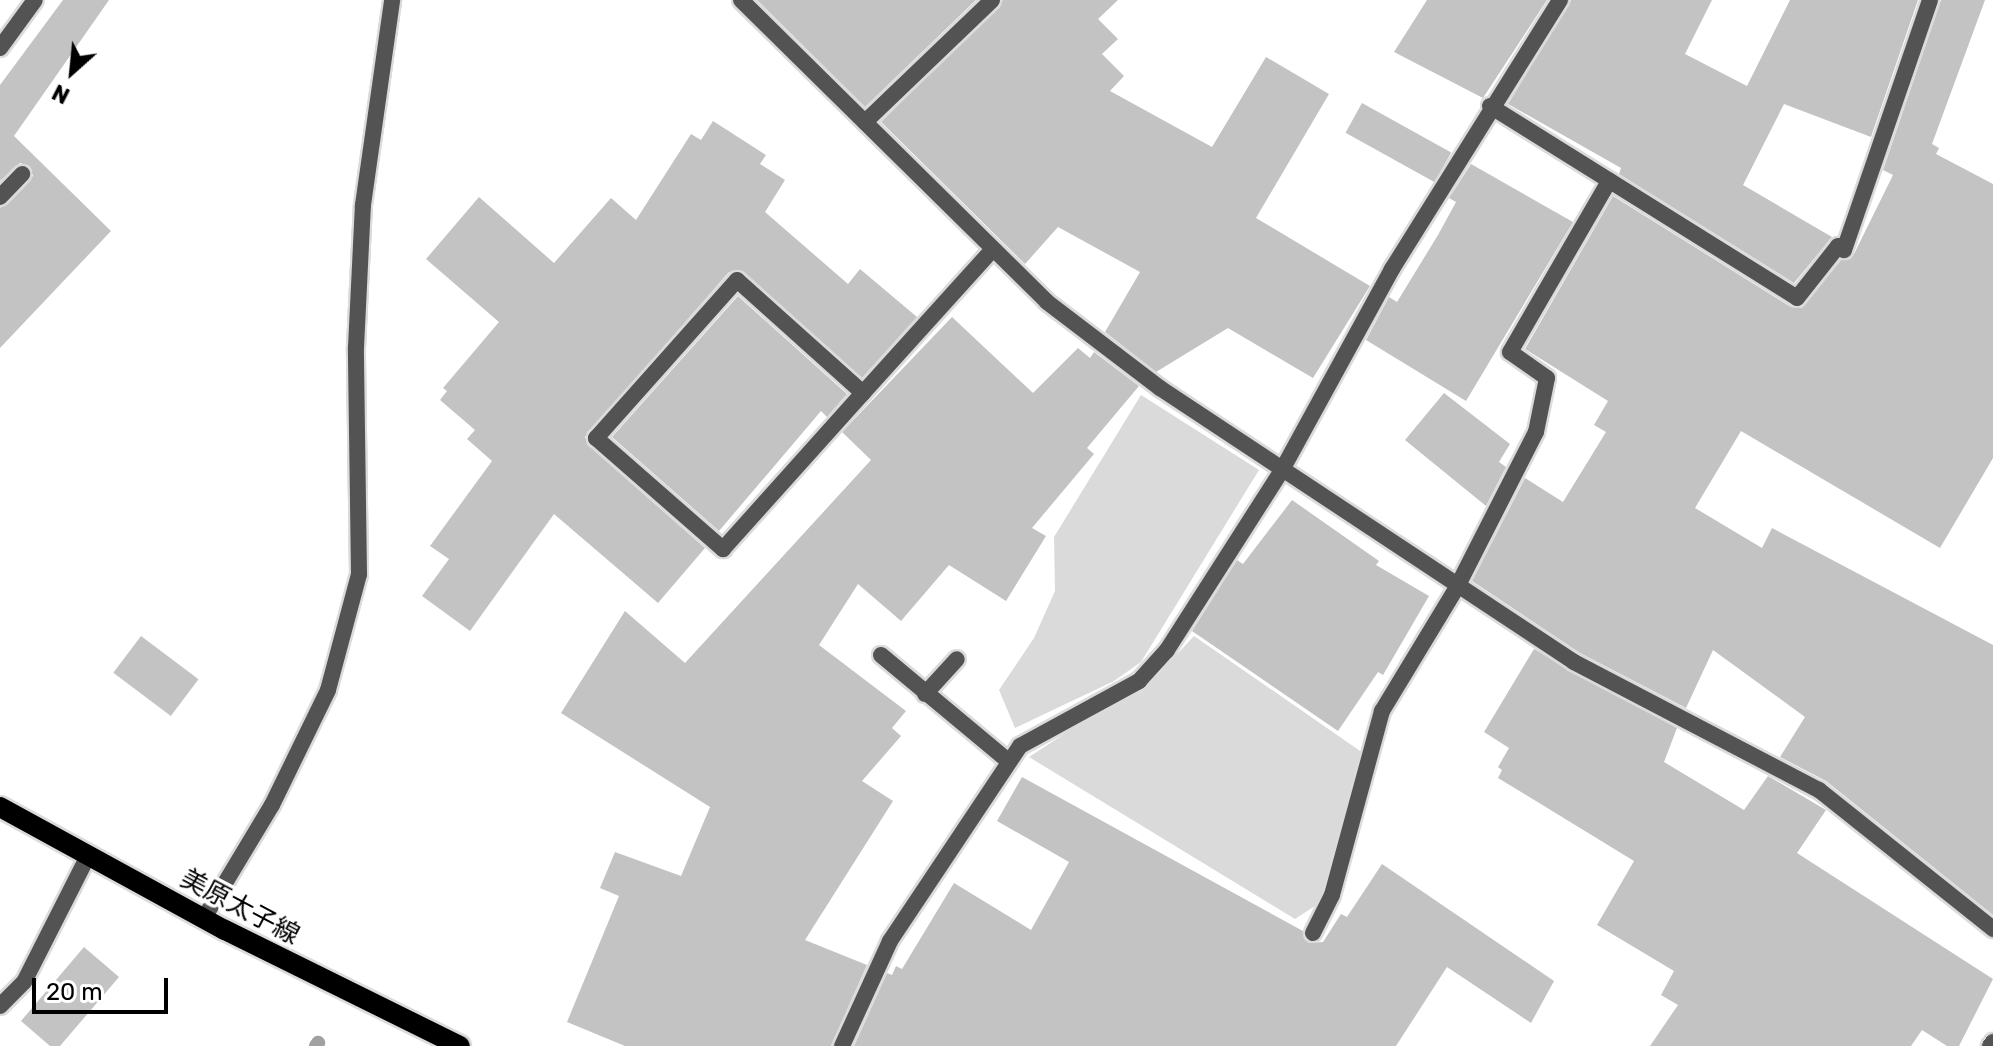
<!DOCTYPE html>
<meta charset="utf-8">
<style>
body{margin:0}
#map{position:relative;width:1993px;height:1046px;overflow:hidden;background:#fff;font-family:Rubik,"Noto Sans JP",sans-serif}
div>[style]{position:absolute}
.green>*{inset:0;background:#dadada}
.stream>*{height:14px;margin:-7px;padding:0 7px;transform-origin:7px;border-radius:7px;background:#a1a1a1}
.building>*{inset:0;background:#c3c3c3;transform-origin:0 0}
.roads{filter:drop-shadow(2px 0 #dbdbdb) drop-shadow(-2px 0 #dbdbdb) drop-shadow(0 2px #dbdbdb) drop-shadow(0 -2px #dbdbdb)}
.minor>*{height:16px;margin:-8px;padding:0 8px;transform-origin:8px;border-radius:8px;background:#535353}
.tertiary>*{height:16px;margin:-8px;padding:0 8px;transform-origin:8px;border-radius:8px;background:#535353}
.primary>*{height:20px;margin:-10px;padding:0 10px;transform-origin:10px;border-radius:10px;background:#000}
span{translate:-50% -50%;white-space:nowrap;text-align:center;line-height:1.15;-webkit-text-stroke:7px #fff;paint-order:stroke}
.street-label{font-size:26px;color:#000}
.north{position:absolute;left:32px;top:32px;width:80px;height:80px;-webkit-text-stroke:6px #fff;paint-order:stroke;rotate:207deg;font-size:22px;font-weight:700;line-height:32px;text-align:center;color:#000}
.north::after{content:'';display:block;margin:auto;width:28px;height:36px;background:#000;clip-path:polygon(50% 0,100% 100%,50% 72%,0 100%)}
.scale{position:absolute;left:32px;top:978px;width:136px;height:36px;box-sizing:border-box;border:4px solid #000;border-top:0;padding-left:10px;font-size:24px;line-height:28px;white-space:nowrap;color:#000;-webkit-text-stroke:6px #fff;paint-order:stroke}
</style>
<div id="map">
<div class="green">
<div style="clip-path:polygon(1141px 395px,1259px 470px,1141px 662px,1114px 681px,1015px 728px,999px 690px,1034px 638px,1055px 591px,1054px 537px)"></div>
<div style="clip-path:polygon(1194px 636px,1363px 753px,1331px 875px,1315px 906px,1295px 919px,1029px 757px,1107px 706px,1142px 692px)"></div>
</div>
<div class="stream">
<div style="left:316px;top:1046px;width:4px;rotate:-56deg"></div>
</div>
<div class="building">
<div style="clip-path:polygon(63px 0,109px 0,14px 136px,111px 231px,0 348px,0 208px,33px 176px,29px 166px,20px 163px,0 181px,0 85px)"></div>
<div style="clip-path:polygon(757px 0,976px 0,865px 107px)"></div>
<div style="clip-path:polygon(1003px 0,1118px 0,1098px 19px,1118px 39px,1102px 54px,1124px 76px,1110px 91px,1212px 147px,1266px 57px,1329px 94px,1256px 218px,1370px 286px,1313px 378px,1228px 328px,1156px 372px,1105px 332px,1140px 272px,1058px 227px,1025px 264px,881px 122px)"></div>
<div style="clip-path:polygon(1427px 0,1547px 0,1483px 98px,1394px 52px)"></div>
<div style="clip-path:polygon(1571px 0,1712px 0,1685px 54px,1747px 86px,1790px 0,1918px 0,1871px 137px,1784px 104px,1743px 185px,1832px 237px,1794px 283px,1619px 174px,1621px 168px,1508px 104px)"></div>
<div style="clip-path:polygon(1941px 0,1985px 0,1932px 144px,1939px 148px,1936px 154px,1993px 184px,1993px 458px,1940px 548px,1741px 431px,1695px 508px,1762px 548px,1772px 528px,1993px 645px,1993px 915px,1826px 781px,1780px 757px,1805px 717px,1713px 650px,1686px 708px,1580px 653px,1472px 581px,1525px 478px,1563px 502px,1606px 432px,1594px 425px,1608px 401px,1525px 349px,1613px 196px,1791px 307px,1802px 308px,1841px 260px,1854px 254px,1893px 175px,1883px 170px)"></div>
<div style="left:1362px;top:103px;width:102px;height:34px;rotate:29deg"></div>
<div style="clip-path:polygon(713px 121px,766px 155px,760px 164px,785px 180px,765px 212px,848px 284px,860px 269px,917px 317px,862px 378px,744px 272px,729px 272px,585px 437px,589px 446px,705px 548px,658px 603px,554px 514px,470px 631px,422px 596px,449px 559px,430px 546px,492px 461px,467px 439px,475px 430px,440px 400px,447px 391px,443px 388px,499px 322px,426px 259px,479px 197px,554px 263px,611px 198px,636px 220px,691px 134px,701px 140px)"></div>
<div style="clip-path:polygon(1471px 164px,1573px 222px,1466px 401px,1366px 340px,1389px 297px,1397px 302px,1438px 235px,1456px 202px,1449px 198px)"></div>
<div style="clip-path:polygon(738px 296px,847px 394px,827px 417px,821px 411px,719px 531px,612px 437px)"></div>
<div style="clip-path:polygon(952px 317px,1033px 393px,1078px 348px,1090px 358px,1094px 352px,1139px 386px,1087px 448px,1094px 454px,1032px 528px,1046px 536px,1006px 601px,949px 565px,901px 621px,858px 584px,819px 645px,906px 711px,892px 728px,901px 736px,862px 781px,893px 801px,805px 940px,867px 965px,831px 1046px,625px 1046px,567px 1022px,619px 896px,600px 888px,615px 852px,681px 876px,710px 807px,561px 713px,625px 611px,685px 663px,871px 460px,842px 432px)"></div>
<div style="clip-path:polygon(1444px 393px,1510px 444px,1499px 462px,1506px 467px,1486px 506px,1405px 440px)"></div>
<div style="clip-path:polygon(1292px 500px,1379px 561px,1376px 565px,1429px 596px,1383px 675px,1378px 672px,1338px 731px,1192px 631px,1237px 560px,1243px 564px)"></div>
<div style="left:141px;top:636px;width:72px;height:46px;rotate:37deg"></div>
<div style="clip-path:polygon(1534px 649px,1677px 728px,1664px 762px,1744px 810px,1768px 776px,1826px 810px,1797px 853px,1993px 979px,1959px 1046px,1947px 1046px,1922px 1030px,1911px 1046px,1650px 1046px,1678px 1005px,1661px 995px,1674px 971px,1597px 925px,1634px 861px,1498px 778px,1502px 770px,1498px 767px,1509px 748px,1484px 732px)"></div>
<div style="clip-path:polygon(1022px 777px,1303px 931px,1309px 943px,1323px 942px,1341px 914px,1347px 917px,1382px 864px,1554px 981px,1531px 1023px,1447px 967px,1396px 1046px,854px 1046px,887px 973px,892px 975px,896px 966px,902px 969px,954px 883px,1031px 930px,1069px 862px,997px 821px)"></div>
<div style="clip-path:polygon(84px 947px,119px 977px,60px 1046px,50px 1046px,21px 1021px)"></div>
</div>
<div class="roads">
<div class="minor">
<div style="left:741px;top:0;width:430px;rotate:44.6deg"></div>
<div style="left:1047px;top:302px;width:142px;rotate:37.3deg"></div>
<div style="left:1160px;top:388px;width:496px;rotate:33.5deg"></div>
<div style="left:1574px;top:662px;width:276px;rotate:27.6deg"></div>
<div style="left:1819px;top:790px;width:223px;rotate:38.6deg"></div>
<div style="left:0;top:48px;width:59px;rotate:-53.9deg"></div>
<div style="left:1490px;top:106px;width:362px;rotate:32deg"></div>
<div style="left:1797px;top:298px;width:66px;rotate:-51.7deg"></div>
<div style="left:1838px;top:246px;width:7px;rotate:34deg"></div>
<div style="left:1844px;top:250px;width:264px;rotate:-71deg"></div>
<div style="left:865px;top:122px;width:176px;rotate:-43.8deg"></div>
<div style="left:0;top:197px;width:32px;rotate:-46deg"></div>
<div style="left:863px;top:393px;width:169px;rotate:-138.1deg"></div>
<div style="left:737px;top:280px;width:212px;rotate:131.7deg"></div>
<div style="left:596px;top:438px;width:169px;rotate:41.2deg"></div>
<div style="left:723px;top:549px;width:210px;rotate:-48.1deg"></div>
<div style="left:863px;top:393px;width:194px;rotate:-47.9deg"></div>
<div style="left:881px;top:655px;width:165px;rotate:39.8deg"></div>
<div style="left:925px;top:694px;width:47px;rotate:-47.6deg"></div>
<div style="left:1313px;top:933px;width:42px;rotate:-63.4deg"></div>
<div style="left:1332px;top:895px;width:191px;rotate:-74.8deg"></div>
<div style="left:1382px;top:711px;width:145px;rotate:-58.8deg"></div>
<div style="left:1457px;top:587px;width:174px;rotate:-63deg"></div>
<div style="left:1536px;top:432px;width:55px;rotate:-78.5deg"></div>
<div style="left:1547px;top:378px;width:45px;rotate:-144.9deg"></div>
<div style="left:1510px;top:352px;width:198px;rotate:-59.9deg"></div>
<div style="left:0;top:1006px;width:34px;rotate:-45deg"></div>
<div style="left:24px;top:982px;width:141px;rotate:-63.1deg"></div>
<div style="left:842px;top:1046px;width:115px;rotate:-65.4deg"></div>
<div style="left:890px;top:941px;width:234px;rotate:-56.3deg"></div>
<div style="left:1020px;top:746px;width:136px;rotate:-28.6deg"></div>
<div style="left:1139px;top:681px;width:42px;rotate:-47.9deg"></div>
<div style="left:1167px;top:650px;width:214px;rotate:-57.4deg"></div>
<div style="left:1282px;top:470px;width:229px;rotate:-61.3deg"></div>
<div style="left:1392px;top:269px;width:317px;rotate:-58deg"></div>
<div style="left:1990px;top:1046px;width:5px;rotate:-53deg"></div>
</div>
<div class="tertiary">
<div style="left:204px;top:918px;width:132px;rotate:-59deg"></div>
<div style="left:272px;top:805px;width:128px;rotate:-64deg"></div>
<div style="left:328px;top:690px;width:120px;rotate:-75deg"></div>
<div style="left:359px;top:574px;width:227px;rotate:-90.8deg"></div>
<div style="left:356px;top:347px;width:142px;rotate:-87.2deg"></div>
<div style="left:363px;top:205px;width:207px;rotate:-81.9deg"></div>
</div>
<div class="primary">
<div style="left:0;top:807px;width:256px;rotate:28.7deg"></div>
<div style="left:225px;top:930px;width:262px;rotate:26.3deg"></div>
</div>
</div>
<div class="street-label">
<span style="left:240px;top:907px;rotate:28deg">美原太子線</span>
</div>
<div class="north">N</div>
<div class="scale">20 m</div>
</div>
